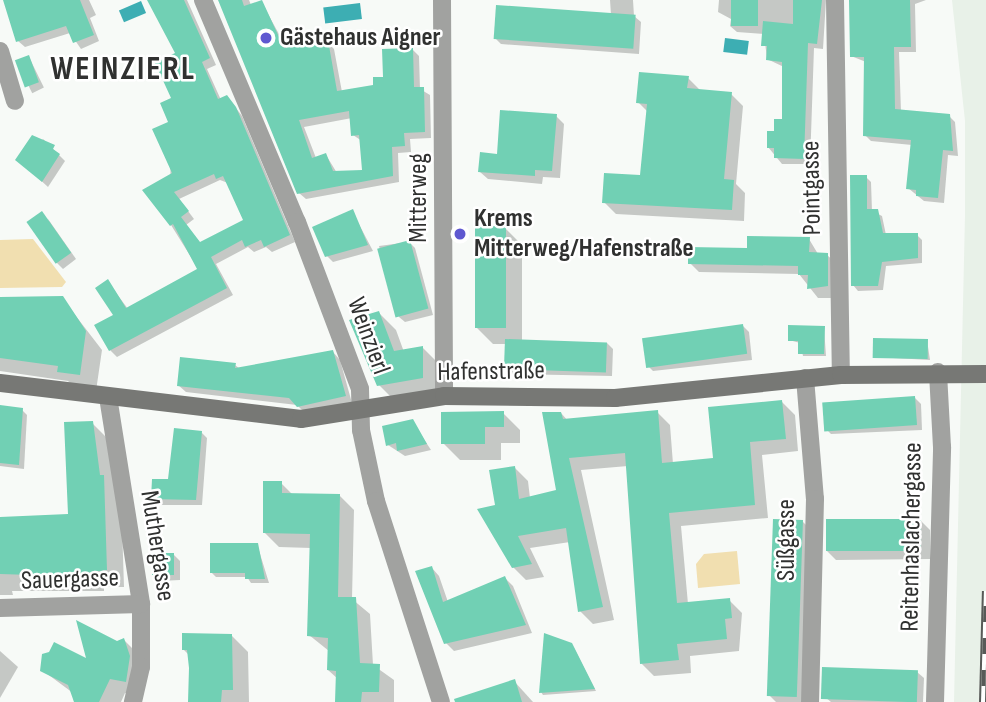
<!DOCTYPE html>
<meta charset="utf-8">
<style>
body{margin:0}
#map{position:relative;width:986px;height:702px;overflow:hidden;background:#f7faf7;font-family:"Sofia Sans Condensed",sans-serif}
div>[style]{position:absolute}
.built>*{inset:0;background:#e8f1e8}
.green>*{inset:0;background:#f1dfb0}
.water>*{inset:0;background:#3daeb3;transform-origin:0 0}
.shadow>*{inset:0;background:#0003;transform-origin:0 0}
.building>*{inset:0;background:#71d0b4;transform-origin:0 0}
.street>*{height:18px;margin:-9px;padding:0 9px;transform-origin:9px;border-radius:9px;background:#a1a2a0}
.secondary>*{height:18px;margin:-9px;padding:0 9px;transform-origin:9px;border-radius:9px;background:#777875}
.rail>*{height:8px;margin-top:-4px;transform-origin:0;background:repeating-linear-gradient(90deg,#fff 0 16px,#585a58 0 32px);box-sizing:border-box;border-block:2px solid #585a58}
.dots>*{width:19px;height:19px;translate:-50% -50%;box-sizing:border-box;border:4px solid #fff;border-radius:50%}
span{translate:-50% -50%;white-space:nowrap;text-align:center;line-height:1.15;-webkit-text-stroke:5px #fff;paint-order:stroke}
.poi-label{font-size:26px;color:#303130;font-weight:700}
.left{translate:0 -50%;text-align:left}
.street-label{font-size:26px;color:#303130}
.district-label{font-size:33px;color:#303130;font-weight:700;letter-spacing:2px}
</style>
<div id="map">
<div class="built">
<div style="clip-path:polygon(952px 0,986px 0,986px 702px,954px 702px,965px 215px,965px 121px)"></div>
</div>
<div class="green">
<div style="clip-path:polygon(33px 239px,66px 282px,62px 287px,0 288px,0 240px)"></div>
<div style="clip-path:polygon(737px 551px,740px 584px,698px 588px,696px 564px,704px 554px)"></div>
</div>
<div class="water">
<div style="left:141px;top:1px;width:13px;height:24px;rotate:67deg"></div>
<div style="left:360px;top:3px;width:16px;height:37px;rotate:83deg"></div>
<div style="left:725px;top:38px;width:24px;height:14px;rotate:7deg"></div>
</div>
<div class="shadow">
<div style="clip-path:polygon(5px 0,89px 0,96px 15px,90px 18px,99px 41px,81px 49px,70px 33px,25px 47px,18px 41px)"></div>
<div style="clip-path:polygon(evenodd,150px 0,187px 0,216px 65px,207px 69px,221px 100px,233px 104px,242px 116px,295px 242px,272px 252px,266px 247px,254px 252px,248px 247px,216px 264px,233px 295px,117px 357px,110px 350px,115px 316px,108px 282px,128px 309px,199px 270px,171px 225px,170px 123px,177px 54px,150px 0,220px 180px,228px 183px,245px 221px,201px 244px,186px 225px,194px 219px,179px 199px,220px 180px)"></div>
<div style="clip-path:polygon(evenodd,220px 0,249px 0,251px 5px,261px 1px,287px 49px,327px 42px,334px 49px,342px 92px,375px 86px,412px 49px,419px 56px,420px 89px,430px 95px,431px 138px,410px 139px,411px 152px,398px 153px,399px 182px,306px 199px,299px 193px,220px 0,352px 118px,353px 135px,362px 141px,363px 172px,337px 173px,326px 155px,316px 158px,304px 127px,352px 118px)"></div>
<div style="clip-path:polygon(610px 0,633px 0,634px 16px,641px 22px,639px 54px,501px 44px,496px 39px,611px 15px)"></div>
<div style="clip-path:polygon(719px 0,826px 0,823px 49px,814px 48px,810px 164px,782px 164px,768px 147px,783px 121px,784px 67px,767px 59px,764px 34px,737px 32px,730px 26px,731px 19px,718px 12px)"></div>
<div style="clip-path:polygon(850px 0,926px 0,915px 4px,916px 52px,899px 52px,901px 112px,949px 116px,955px 122px,958px 156px,948px 155px,944px 203px,924px 201px,908px 188px,912px 145px,871px 141px,865px 135px,866px 62px,851px 56px)"></div>
<div style="left:29px;top:57px;width:34px;height:13px;rotate:64deg"></div>
<div style="clip-path:polygon(688px 78px,700px 90px,731px 94px,743px 106px,736px 184px,745px 193px,744px 221px,616px 214px,604px 202px,642px 177px,648px 112px,638px 102px)"></div>
<div style="clip-path:polygon(556px 116px,564px 124px,560px 178px,543px 177px,542px 184px,488px 179px,480px 172px)"></div>
<div style="clip-path:polygon(43px 139px,65px 161px,48px 187px,24px 165px)"></div>
<div style="clip-path:polygon(866px 177px,871px 182px,872px 211px,882px 216px,886px 235px,917px 235px,922px 240px,922px 263px,886px 266px,883px 290px,858px 291px,853px 285px)"></div>
<div style="clip-path:polygon(352px 211px,373px 251px,333px 262px,327px 256px)"></div>
<div style="clip-path:polygon(48px 219px,76px 259px,63px 269px,57px 263px)"></div>
<div style="clip-path:polygon(505px 228px,522px 245px,522px 342px,607px 343px,613px 349px,612px 376px,512px 374px,506px 368px,507px 344px,493px 344px,476px 327px)"></div>
<div style="clip-path:polygon(809px 239px,818px 254px,827px 255px,836px 263px,834px 298px,818px 298px,799px 274px,699px 272px,690px 263px)"></div>
<div style="clip-path:polygon(409px 242px,415px 248px,433px 315px,405px 322px,399px 317px,379px 246px)"></div>
<div style="clip-path:polygon(62px 298px,102px 350px,96px 391px,75px 388px,68px 381px,0 371px,0 299px)"></div>
<div style="clip-path:polygon(379px 313px,396px 330px,404px 352px,423px 348px,440px 365px,440px 395px,396px 402px,379px 385px)"></div>
<div style="clip-path:polygon(743px 326px,749px 332px,752px 360px,653px 371px,647px 365px)"></div>
<div style="clip-path:polygon(824px 327px,826px 356px,803px 356px,800px 343px,789px 340px)"></div>
<div style="clip-path:polygon(927px 340px,930px 360px,875px 357px)"></div>
<div style="clip-path:polygon(333px 352px,340px 360px,352px 403px,306px 414px,297px 405px,186px 392px,178px 385px,235px 365px,240px 369px)"></div>
<div style="clip-path:polygon(915px 398px,921px 404px,922px 430px,831px 434px,825px 428px)"></div>
<div style="clip-path:polygon(782px 402px,795px 415px,798px 451px,762px 455px,768px 518px,681px 526px,688px 604px,729px 600px,742px 613px,739px 651px,690px 656px,691px 673px,654px 676px,641px 663px,628px 466px,581px 470px,614px 620px,593px 624px,580px 611px,570px 542px,530px 548px,544px 577px,526px 580px,513px 567px,497px 506px,515px 468px,528px 481px,530px 498px,559px 491px,561px 413px,568px 421px,657px 412px,670px 425px,673px 464px,714px 460px)"></div>
<div style="clip-path:polygon(0 408px,22px 410px,27px 415px,24px 469px,0 466px)"></div>
<div style="clip-path:polygon(503px 413px,520px 430px,520px 443px,501px 443px,501px 460px,460px 460px,443px 443px)"></div>
<div style="clip-path:polygon(412px 421px,431px 450px,405px 456px,388px 445px)"></div>
<div style="clip-path:polygon(92px 423px,109px 440px,121px 494px,124px 587px,104px 587px,104px 591px,12px 591px,13px 595px,0 595px,0 518px,70px 516px)"></div>
<div style="clip-path:polygon(201px 432px,207px 438px,202px 505px,159px 505px,153px 498px,170px 481px)"></div>
<div style="clip-path:polygon(281px 483px,293px 495px,339px 495px,354px 510px,352px 599px,370px 614px,373px 665px,394px 680px,394px 702px,337px 702px,338px 679px,328px 670px,329px 651px,309px 635px,311px 548px,279px 547px,264px 532px)"></div>
<div style="clip-path:polygon(802px 521px,819px 538px,815px 702px,776px 702px,769px 695px)"></div>
<div style="clip-path:polygon(921px 521px,930px 530px,930px 559px,836px 560px,827px 551px)"></div>
<div style="clip-path:polygon(257px 544px,269px 583px,251px 583px,247px 577px,216px 577px,211px 572px)"></div>
<div style="clip-path:polygon(174px 555px,180px 561px,180px 580px,160px 581px,154px 575px)"></div>
<div style="clip-path:polygon(432px 568px,439px 576px,448px 602px,505px 578px,513px 586px,532px 633px,454px 651px,446px 643px)"></div>
<div style="clip-path:polygon(232px 636px,248px 652px,249px 702px,190px 702px,189px 655px,183px 649px)"></div>
<div style="clip-path:polygon(124px 640px,139px 655px,140px 696px,125px 693px,121px 702px,74px 702px,73px 693px,42px 670px,89px 661px)"></div>
<div style="clip-path:polygon(574px 648px,596px 691px,543px 695px,541px 692px)"></div>
<div style="clip-path:polygon(0 651px,18px 667px,0 698px)"></div>
<div style="clip-path:polygon(917px 672px,924px 678px,923px 702px,831px 702px,825px 697px)"></div>
<div style="clip-path:polygon(514px 681px,533px 702px,486px 702px)"></div>
</div>
<div class="building">
<div style="clip-path:polygon(3px 0,80px 0,94px 35px,73px 43px,66px 26px,16px 42px)"></div>
<div style="clip-path:polygon(evenodd,147px 0,184px 0,210px 58px,202px 62px,218px 99px,227px 95px,236px 107px,290px 235px,264px 247px,261px 240px,245px 247px,242px 240px,211px 257px,227px 288px,109px 351px,94px 325px,113px 315px,95px 288px,108px 279px,126px 308px,197px 269px,173px 224px,170px 226px,142px 190px,172px 173px,152px 129px,168px 122px,160px 103px,171px 98px,155px 63px,175px 53px,147px 0,214px 174px,216px 179px,223px 176px,243px 220px,200px 242px,181px 217px,189px 211px,174px 192px,214px 174px)"></div>
<div style="clip-path:polygon(evenodd,218px 0,242px 0,244px 6px,262px 0,284px 48px,328px 40px,337px 91px,373px 85px,373px 77px,383px 77px,382px 49px,413px 48px,414px 87px,424px 87px,425px 132px,404px 133px,405px 146px,392px 147px,393px 176px,297px 194px,218px 0,349px 111px,351px 136px,359px 135px,362px 170px,333px 171px,326px 153px,312px 158px,299px 120px,349px 111px)"></div>
<div style="left:731px;top:0;width:27px;height:26px"></div>
<div style="clip-path:polygon(793px 0,822px 0,817px 44px,808px 43px,804px 159px,774px 158px,774px 148px,767px 148px,767px 131px,774px 131px,774px 119px,782px 119px,782px 62px,766px 60px,767px 46px,761px 46px,763px 21px,793px 24px)"></div>
<div style="clip-path:polygon(849px 0,910px 0,911px 47px,894px 47px,895px 109px,950px 114px,953px 151px,943px 150px,938px 198px,916px 196px,916px 190px,906px 189px,911px 140px,863px 136px,864px 57px,850px 57px)"></div>
<div style="left:496px;top:5px;width:140px;height:34px;rotate:4deg"></div>
<div style="left:29px;top:55px;width:29px;height:15px;rotate:70deg"></div>
<div style="clip-path:polygon(639px 72px,689px 76px,687px 88px,732px 92px,724px 179px,734px 180px,732px 210px,602px 203px,604px 173px,640px 175px,647px 104px,636px 103px)"></div>
<div style="clip-path:polygon(500px 110px,557px 114px,552px 171px,535px 170px,535px 176px,478px 172px,480px 152px,497px 154px)"></div>
<div style="clip-path:polygon(32px 135px,55px 145px,53px 149px,60px 154px,42px 182px,15px 160px)"></div>
<div style="clip-path:polygon(850px 175px,867px 175px,867px 209px,878px 209px,883px 233px,918px 233px,918px 258px,882px 262px,878px 286px,851px 286px)"></div>
<div style="clip-path:polygon(353px 209px,368px 245px,325px 257px,312px 227px)"></div>
<div style="left:42px;top:211px;width:51px;height:19px;rotate:55deg"></div>
<div style="left:475px;top:226px;width:31px;height:102px"></div>
<div style="clip-path:polygon(747px 236px,810px 237px,809px 252px,828px 253px,828px 286px,807px 289px,808px 275px,798px 275px,798px 266px,688px 264px,688px 247px,747px 248px)"></div>
<div style="left:410px;top:240px;width:71px;height:34px;rotate:75deg"></div>
<div style="clip-path:polygon(63px 296px,86px 331px,80px 375px,57px 372px,58px 366px,0 358px,0 297px)"></div>
<div style="clip-path:polygon(379px 311px,394px 351px,423px 346px,423px 378px,377px 386px,349px 320px)"></div>
<div style="left:743px;top:324px;width:30px;height:102px;rotate:82deg"></div>
<div style="clip-path:polygon(788px 325px,825px 326px,824px 354px,798px 354px,798px 341px,788px 341px)"></div>
<div style="left:873px;top:338px;width:55px;height:20px;rotate:1deg"></div>
<div style="left:505px;top:339px;width:102px;height:30px;rotate:2deg"></div>
<div style="clip-path:polygon(333px 350px,346px 396px,297px 407px,289px 398px,177px 386px,180px 357px,236px 363px,235px 368px)"></div>
<div style="left:915px;top:396px;width:29px;height:93px;rotate:86deg"></div>
<div style="clip-path:polygon(782px 400px,786px 439px,750px 442px,755px 505px,669px 513px,677px 603px,730px 598px,732px 618px,725px 619px,727px 639px,677px 644px,679px 660px,640px 664px,625px 453px,569px 458px,603px 607px,578px 612px,566px 528px,518px 536px,532px 564px,512px 568px,477px 509px,495px 505px,489px 470px,515px 466px,519px 499px,556px 490px,542px 412px,561px 412px,563px 419px,658px 410px,662px 463px,713px 458px,708px 407px)"></div>
<div style="clip-path:polygon(0 405px,23px 408px,19px 465px,0 463px)"></div>
<div style="clip-path:polygon(504px 411px,504px 427px,485px 427px,485px 444px,441px 444px,441px 412px)"></div>
<div style="clip-path:polygon(413px 419px,427px 444px,397px 451px,396px 443px,386px 446px,382px 426px)"></div>
<div style="clip-path:polygon(93px 421px,100px 475px,104px 475px,107px 570px,64px 576px,0 574px,0 517px,68px 514px,64px 422px)"></div>
<div style="clip-path:polygon(174px 428px,202px 431px,196px 500px,151px 499px,152px 479px,168px 479px)"></div>
<div style="clip-path:polygon(263px 481px,282px 481px,282px 493px,340px 494px,338px 597px,356px 597px,360px 663px,380px 664px,379px 692px,362px 692px,361px 702px,335px 702px,336px 671px,327px 670px,328px 638px,307px 636px,310px 534px,263px 533px)"></div>
<div style="left:773px;top:519px;width:30px;height:177px;rotate:2deg"></div>
<div style="left:921px;top:519px;width:32px;height:95px;rotate:90deg"></div>
<div style="clip-path:polygon(210px 543px,258px 543px,265px 579px,245px 579px,245px 573px,210px 573px)"></div>
<div style="left:152px;top:553px;width:22px;height:22px"></div>
<div style="clip-path:polygon(432px 566px,443px 602px,505px 576px,526px 625px,444px 644px,415px 571px)"></div>
<div style="clip-path:polygon(76px 620px,117px 641px,124px 638px,130px 656px,126px 682px,110px 679px,99px 702px,74px 702px,68px 685px,40px 671px,42px 654px,49px 652px,54px 642px,86px 658px)"></div>
<div style="clip-path:polygon(182px 633px,232px 634px,233px 690px,222px 690px,221px 702px,188px 702px,189px 668px,187px 650px,182px 650px)"></div>
<div style="clip-path:polygon(544px 633px,572px 643px,595px 689px,539px 693px)"></div>
<div style="left:822px;top:667px;width:96px;height:32px;rotate:2deg"></div>
<div style="clip-path:polygon(515px 679px,522px 702px,455px 702px,454px 699px)"></div>
</div>
<div class="street">
<div style="left:203px;top:0;width:241px;rotate:67.1deg"></div>
<div style="left:297px;top:222px;width:178px;rotate:69.3deg"></div>
<div style="left:360px;top:389px;width:41px;rotate:88.6deg"></div>
<div style="left:361px;top:430px;width:73px;rotate:78.1deg"></div>
<div style="left:376px;top:501px;width:211px;rotate:72.1deg"></div>
<div style="left:442px;top:0;width:396px;rotate:89.7deg"></div>
<div style="left:835px;top:0;width:375px;rotate:89.1deg"></div>
<div style="left:0;top:51px;width:52px;rotate:73.3deg"></div>
<div style="left:805px;top:378px;width:121px;rotate:85.3deg"></div>
<div style="left:815px;top:499px;width:203px;rotate:91.4deg"></div>
<div style="left:108px;top:397px;width:210px;rotate:80.9deg"></div>
<div style="left:141px;top:604px;width:63px;rotate:90deg"></div>
<div style="left:141px;top:667px;width:36px;rotate:103deg"></div>
<div style="left:0;top:608px;width:141px;rotate:-1.6deg"></div>
<div style="left:935px;top:702px;width:255px;rotate:-88.4deg"></div>
<div style="left:942px;top:447px;width:75px;rotate:-93.1deg"></div>
</div>
<div class="secondary">
<div style="left:0;top:383px;width:303px;rotate:6.8deg"></div>
<div style="left:301px;top:419px;width:145px;rotate:-9.1deg"></div>
<div style="left:444px;top:396px;width:171px;rotate:0.7deg"></div>
<div style="left:615px;top:398px;width:227px;rotate:-5.8deg"></div>
<div style="left:841px;top:375px;width:145px;rotate:-0.4deg"></div>
</div>
<div class="rail">
<div style="left:983px;top:702px;width:111px;rotate:-88.5deg"></div>
</div>
<div class="dots">
<div style="left:266px;top:38px;background:#5f58d0"></div>
<div style="left:460px;top:234px;background:#5f58d0"></div>
</div>
<div class="poi-label">
<span class="left" style="left:280px;top:38px">Gästehaus Aigner</span>
<span class="left" style="left:474px;top:234px">Krems<br>Mitterweg/Hafenstraße</span>
</div>
<div class="street-label">
<span style="left:812px;top:188px;rotate:-91deg">Pointgasse</span>
<span style="left:419px;top:198px;rotate:-90deg">Mitterweg</span>
<span style="left:368px;top:336px;rotate:70deg">Weinzierl</span>
<span style="left:491px;top:372px;rotate:-1deg">Hafenstraße</span>
<span style="left:912px;top:537px;rotate:-89deg">Reitenhaslachergasse</span>
<span style="left:787px;top:540px;rotate:-90deg">Süßgasse</span>
<span style="left:157px;top:546px;rotate:81deg">Muthergasse</span>
<span style="left:70px;top:580px;rotate:-2deg">Sauergasse</span>
</div>
<div class="district-label">
<span style="left:123px;top:70px">WEINZIERL</span>
</div>
</div>
